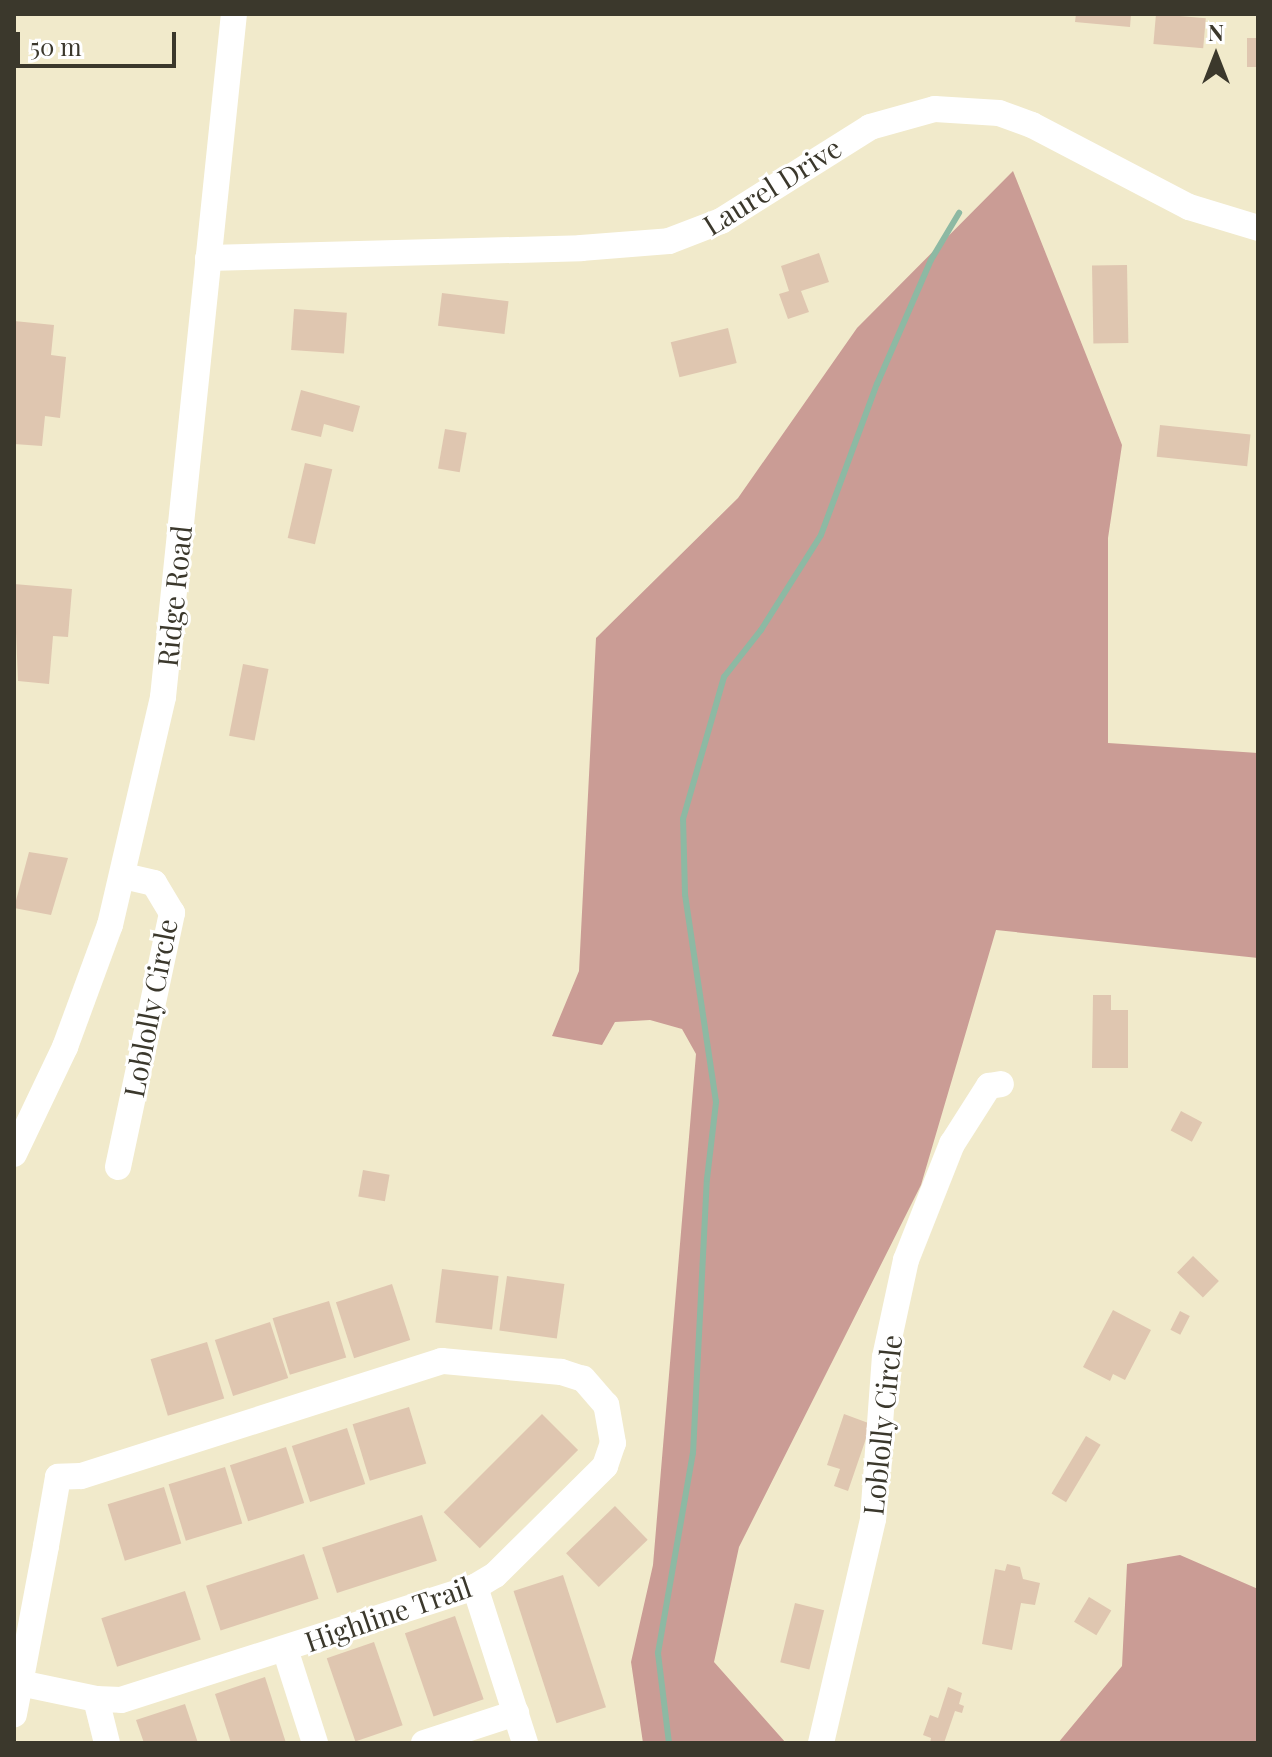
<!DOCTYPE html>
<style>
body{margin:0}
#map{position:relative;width:1272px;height:1757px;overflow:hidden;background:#f1eacb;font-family:"Playfair Display",serif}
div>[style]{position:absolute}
.forest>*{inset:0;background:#ca9c95}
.stream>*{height:6px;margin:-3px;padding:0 3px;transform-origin:3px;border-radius:3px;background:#8db9a3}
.building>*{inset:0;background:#dfc6b0;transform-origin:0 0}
.minor>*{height:26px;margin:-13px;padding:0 13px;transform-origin:13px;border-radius:13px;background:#fff}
span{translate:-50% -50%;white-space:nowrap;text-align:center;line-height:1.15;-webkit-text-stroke:6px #fff;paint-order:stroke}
.street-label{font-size:28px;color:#3b382c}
.frame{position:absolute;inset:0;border:16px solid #3b382c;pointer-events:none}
.north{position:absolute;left:1176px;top:16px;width:80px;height:80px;-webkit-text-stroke:6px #fff;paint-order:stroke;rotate:0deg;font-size:22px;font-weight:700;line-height:32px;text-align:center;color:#3b382c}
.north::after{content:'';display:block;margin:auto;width:28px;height:36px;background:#3b382c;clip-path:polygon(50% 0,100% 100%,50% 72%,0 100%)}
.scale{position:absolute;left:16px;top:32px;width:160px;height:36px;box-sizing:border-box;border:4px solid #3b382c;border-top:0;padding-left:10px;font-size:24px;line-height:28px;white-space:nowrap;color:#3b382c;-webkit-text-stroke:6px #fff;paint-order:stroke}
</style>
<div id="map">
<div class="forest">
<div style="clip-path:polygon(1013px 171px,1122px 445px,1108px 538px,1108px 743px,1258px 753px,1258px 958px,996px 930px,921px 1185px,739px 1547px,714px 1662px,786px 1743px,643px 1743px,631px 1662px,653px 1565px,696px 1054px,682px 1029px,650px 1020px,615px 1022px,602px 1045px,552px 1036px,579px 971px,596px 638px,738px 498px,857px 328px)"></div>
<div style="clip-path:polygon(1180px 1555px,1258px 1589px,1258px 1743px,1058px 1743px,1122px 1666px,1127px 1564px)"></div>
</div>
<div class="stream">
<div style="left:669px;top:1743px;width:91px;rotate:-97deg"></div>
<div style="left:658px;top:1653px;width:203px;rotate:-80.1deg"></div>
<div style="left:693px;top:1453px;width:274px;rotate:-87.1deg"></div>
<div style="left:707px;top:1179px;width:78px;rotate:-83.3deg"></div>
<div style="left:716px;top:1102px;width:210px;rotate:-98.5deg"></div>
<div style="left:685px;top:894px;width:75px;rotate:-91.5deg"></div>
<div style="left:683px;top:819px;width:148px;rotate:-73.9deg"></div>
<div style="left:724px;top:677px;width:60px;rotate:-51.8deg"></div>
<div style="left:761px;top:630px;width:112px;rotate:-57.7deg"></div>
<div style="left:821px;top:535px;width:161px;rotate:-69.7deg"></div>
<div style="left:877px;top:384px;width:135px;rotate:-66.5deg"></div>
<div style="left:931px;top:260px;width:55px;rotate:-59.2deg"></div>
</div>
<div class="building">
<div style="clip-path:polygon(1076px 14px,1131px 14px,1130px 27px,1075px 22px)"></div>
<div style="left:1156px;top:14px;width:50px;height:30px;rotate:5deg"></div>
<div style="left:1247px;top:38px;width:11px;height:29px"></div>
<div style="clip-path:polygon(819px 253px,829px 282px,801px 291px,809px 312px,788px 319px,779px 294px,789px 291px,781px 266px)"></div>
<div style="left:1127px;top:265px;width:78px;height:35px;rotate:89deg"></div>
<div style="left:442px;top:293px;width:67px;height:33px;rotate:7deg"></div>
<div style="left:294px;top:309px;width:53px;height:41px;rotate:4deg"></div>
<div style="clip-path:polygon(14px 321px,54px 325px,51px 355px,66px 357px,60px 418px,45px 416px,42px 446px,14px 444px)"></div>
<div style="left:728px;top:328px;width:36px;height:59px;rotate:76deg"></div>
<div style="clip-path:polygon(301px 390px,360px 406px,353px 432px,324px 424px,321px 437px,291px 430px)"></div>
<div style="left:1160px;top:425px;width:91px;height:32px;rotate:6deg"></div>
<div style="left:445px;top:429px;width:22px;height:40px;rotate:10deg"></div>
<div style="left:305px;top:463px;width:28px;height:77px;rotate:13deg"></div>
<div style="clip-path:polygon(14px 584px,72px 589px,68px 637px,53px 636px,49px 684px,18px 681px)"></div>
<div style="left:243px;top:664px;width:26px;height:73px;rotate:11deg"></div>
<div style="clip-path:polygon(29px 852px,68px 858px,51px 915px,14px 908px)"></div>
<div style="clip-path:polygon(1093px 995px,1111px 995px,1111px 1010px,1128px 1010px,1128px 1068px,1092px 1068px)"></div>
<div style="left:1181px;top:1111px;width:24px;height:22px;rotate:28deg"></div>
<div style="left:363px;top:1170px;width:27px;height:27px;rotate:10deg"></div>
<div style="left:1193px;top:1256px;width:36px;height:23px;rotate:44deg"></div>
<div style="left:442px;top:1269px;width:57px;height:54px;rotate:7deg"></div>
<div style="left:507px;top:1276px;width:58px;height:55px;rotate:8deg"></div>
<div style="left:392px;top:1284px;width:59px;height:59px;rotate:72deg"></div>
<div style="left:329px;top:1301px;width:59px;height:59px;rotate:73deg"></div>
<div style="clip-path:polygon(1113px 1310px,1151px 1330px,1125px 1380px,1113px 1374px,1110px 1381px,1083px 1367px)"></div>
<div style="left:1180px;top:1311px;width:11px;height:21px;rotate:27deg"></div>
<div style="left:270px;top:1322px;width:59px;height:58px;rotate:72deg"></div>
<div style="left:207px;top:1342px;width:59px;height:59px;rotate:73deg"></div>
<div style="left:409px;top:1407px;width:59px;height:59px;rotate:73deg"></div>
<div style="left:542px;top:1414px;width:51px;height:139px;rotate:45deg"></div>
<div style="clip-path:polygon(844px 1414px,871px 1424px,848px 1491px,834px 1486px,840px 1469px,827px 1465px)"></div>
<div style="left:347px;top:1428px;width:59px;height:58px;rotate:72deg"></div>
<div style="left:1086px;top:1436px;width:17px;height:67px;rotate:31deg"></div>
<div style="left:286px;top:1447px;width:59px;height:59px;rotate:72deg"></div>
<div style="left:225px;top:1467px;width:59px;height:59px;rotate:73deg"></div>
<div style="left:164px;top:1487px;width:59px;height:59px;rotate:73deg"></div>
<div style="left:615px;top:1506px;width:47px;height:68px;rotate:46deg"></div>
<div style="left:422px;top:1515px;width:48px;height:105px;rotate:72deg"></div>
<div style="left:304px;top:1554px;width:47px;height:103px;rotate:72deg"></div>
<div style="clip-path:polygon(1007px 1564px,1020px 1567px,1023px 1579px,1040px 1583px,1035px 1605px,1021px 1603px,1012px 1650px,982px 1644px,995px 1569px,1005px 1571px)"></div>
<div style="left:563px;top:1575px;width:139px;height:52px;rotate:72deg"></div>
<div style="left:185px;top:1591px;width:51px;height:88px;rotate:72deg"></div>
<div style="left:1089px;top:1597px;width:26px;height:29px;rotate:31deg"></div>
<div style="left:795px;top:1603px;width:30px;height:61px;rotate:14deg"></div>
<div style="left:455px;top:1616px;width:88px;height:53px;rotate:71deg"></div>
<div style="left:374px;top:1642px;width:88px;height:50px;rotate:71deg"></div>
<div style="clip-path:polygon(265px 1677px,286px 1743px,231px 1743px,215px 1694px)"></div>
<div style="clip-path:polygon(948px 1687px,962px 1693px,959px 1704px,964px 1706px,962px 1713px,955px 1711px,944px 1743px,930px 1743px,931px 1738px,923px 1735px,930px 1715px,938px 1718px)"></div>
<div style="clip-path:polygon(185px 1704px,198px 1743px,144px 1743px,136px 1720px)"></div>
</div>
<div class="minor">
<div style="left:208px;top:258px;width:373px;rotate:-1.5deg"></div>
<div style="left:581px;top:248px;width:88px;rotate:-4.5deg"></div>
<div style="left:669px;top:241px;width:56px;rotate:-21deg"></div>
<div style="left:721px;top:221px;width:176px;rotate:-32.2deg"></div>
<div style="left:870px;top:127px;width:67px;rotate:-15.5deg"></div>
<div style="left:935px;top:109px;width:64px;rotate:3.6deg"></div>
<div style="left:999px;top:113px;width:35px;rotate:20deg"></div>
<div style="left:1032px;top:125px;width:177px;rotate:27.6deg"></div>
<div style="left:1189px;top:207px;width:72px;rotate:16.9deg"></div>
<div style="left:14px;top:1154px;width:119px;rotate:-64.5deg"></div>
<div style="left:65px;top:1047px;width:130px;rotate:-69.8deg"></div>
<div style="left:110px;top:925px;width:234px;rotate:-76.9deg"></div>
<div style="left:163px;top:697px;width:687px;rotate:-84.07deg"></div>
<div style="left:118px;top:1167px;width:260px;rotate:-78deg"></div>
<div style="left:172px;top:913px;width:35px;rotate:-121deg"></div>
<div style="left:154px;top:883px;width:31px;rotate:-167deg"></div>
<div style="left:475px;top:1587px;width:164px;rotate:72.2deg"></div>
<div style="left:285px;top:1649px;width:99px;rotate:72.3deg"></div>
<div style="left:14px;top:1682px;width:6px;rotate:9deg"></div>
<div style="left:20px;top:1683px;width:78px;rotate:11.9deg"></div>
<div style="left:96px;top:1699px;width:25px;rotate:2deg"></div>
<div style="left:121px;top:1700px;width:372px;rotate:-17.7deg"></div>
<div style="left:475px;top:1587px;width:23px;rotate:-31deg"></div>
<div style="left:495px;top:1575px;width:155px;rotate:-44.7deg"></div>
<div style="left:605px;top:1466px;width:24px;rotate:-71deg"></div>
<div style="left:613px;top:1443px;width:39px;rotate:-100deg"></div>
<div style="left:606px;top:1405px;width:35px;rotate:-131deg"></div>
<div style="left:583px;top:1379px;width:23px;rotate:-162deg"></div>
<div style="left:561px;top:1372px;width:120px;rotate:-174.7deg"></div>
<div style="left:442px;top:1361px;width:379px;rotate:162.3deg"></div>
<div style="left:81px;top:1476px;width:23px;rotate:178deg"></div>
<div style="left:58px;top:1477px;width:70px;rotate:99.9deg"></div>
<div style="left:46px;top:1546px;width:139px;rotate:100.7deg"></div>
<div style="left:20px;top:1683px;width:32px;rotate:101deg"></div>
<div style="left:96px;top:1699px;width:45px;rotate:76deg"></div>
<div style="left:424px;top:1743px;width:97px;rotate:-18.1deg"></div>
<div style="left:821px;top:1743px;width:230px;rotate:-76.9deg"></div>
<div style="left:873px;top:1519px;width:162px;rotate:-85.8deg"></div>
<div style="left:885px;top:1357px;width:99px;rotate:-77.8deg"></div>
<div style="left:906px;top:1260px;width:125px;rotate:-68.4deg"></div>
<div style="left:952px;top:1144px;width:69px;rotate:-57.5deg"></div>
<div style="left:989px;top:1086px;width:12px;rotate:-9deg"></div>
</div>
<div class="street-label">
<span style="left:772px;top:186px;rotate:-32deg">Laurel Drive</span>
<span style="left:174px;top:596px;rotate:-84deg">Ridge Road</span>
<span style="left:150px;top:1008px;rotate:-79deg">Loblolly Circle</span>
<span style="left:882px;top:1425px;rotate:-84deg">Loblolly Circle</span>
<span style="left:388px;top:1614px;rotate:-19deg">Highline Trail</span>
</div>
<div class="frame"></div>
<div class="north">N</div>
<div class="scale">50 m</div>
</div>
